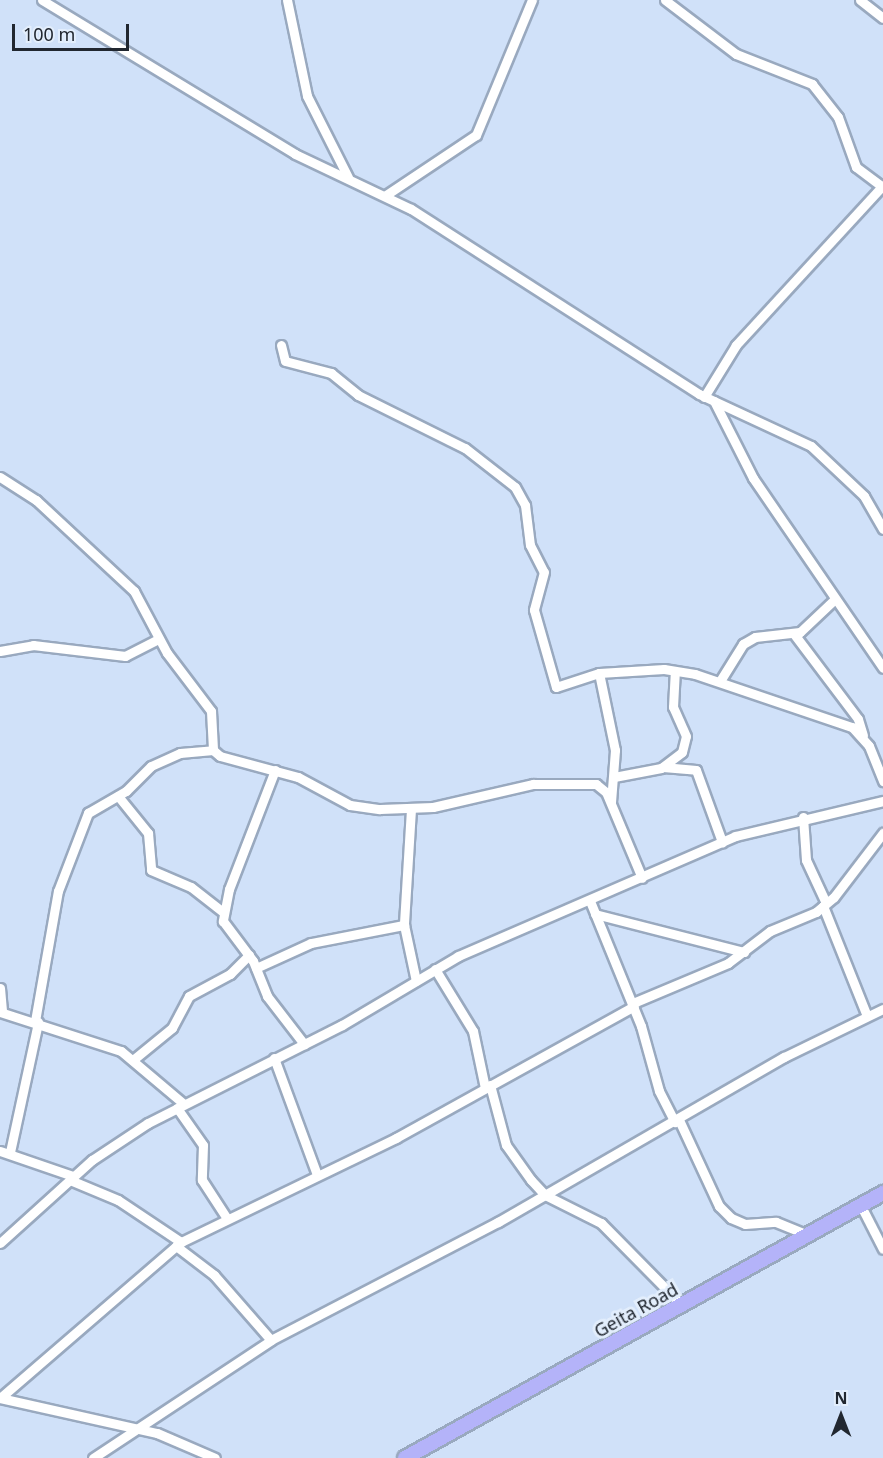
<!DOCTYPE html>
<style>
body{margin:0}
#map{position:relative;width:883px;height:1458px;overflow:hidden;background:#d0e1f9;font-family:"Noto Sans",sans-serif}
div>[style]{position:absolute}
.roads{filter:drop-shadow(2px 0 #99a9bf) drop-shadow(-2px 0 #99a9bf) drop-shadow(0 2px #99a9bf) drop-shadow(0 -2px #99a9bf)}
.minor>*{height:9px;margin:-4.5px;padding:0 4.5px;transform-origin:4.5px;border-radius:4.5px;background:#fff}
.highway>*{height:14px;margin:-7px;padding:0 7px;transform-origin:7px;border-radius:7px;background:#b4b3f9}
span{translate:-50% -50%;white-space:nowrap;text-align:center;line-height:1.15;-webkit-text-stroke:6px #e3eefc;paint-order:stroke}
.street-label{font-size:18px;color:#212730}
.north{position:absolute;left:811px;top:1386px;width:60px;height:60px;-webkit-text-stroke:4px #e3eefc;paint-order:stroke;rotate:0deg;font-size:16px;font-weight:700;line-height:24px;text-align:center;color:#212730}
.north::after{content:'';display:block;margin:auto;width:21px;height:27px;background:#212730;clip-path:polygon(50% 0,100% 100%,50% 72%,0 100%)}
.scale{position:absolute;left:12px;top:24px;width:117px;height:27px;box-sizing:border-box;border:3px solid #212730;border-top:0;padding-left:8px;font-size:18px;line-height:21px;white-space:nowrap;color:#212730;-webkit-text-stroke:4px #e3eefc;paint-order:stroke}
</style>
<div id="map">
<div class="roads">
<div class="minor">
<div style="left:42px;top:0;width:296px;rotate:31.3deg"></div>
<div style="left:295px;top:154px;width:128px;rotate:25.4deg"></div>
<div style="left:411px;top:209px;width:342px;rotate:32.7deg"></div>
<div style="left:699px;top:394px;width:123px;rotate:24.9deg"></div>
<div style="left:811px;top:446px;width:73px;rotate:43.3deg"></div>
<div style="left:864px;top:496px;width:38px;rotate:60deg"></div>
<div style="left:287px;top:0;width:98px;rotate:78.2deg"></div>
<div style="left:307px;top:96px;width:91px;rotate:63.2deg"></div>
<div style="left:665px;top:0;width:89px;rotate:37.3deg"></div>
<div style="left:736px;top:54px;width:82px;rotate:21.5deg"></div>
<div style="left:812px;top:84px;width:42px;rotate:51.8deg"></div>
<div style="left:838px;top:117px;width:53px;rotate:70.2deg"></div>
<div style="left:856px;top:167px;width:34px;rotate:37deg"></div>
<div style="left:860px;top:0;width:29px;rotate:38deg"></div>
<div style="left:386px;top:195px;width:108px;rotate:-33.7deg"></div>
<div style="left:476px;top:135px;width:146px;rotate:-67.5deg"></div>
<div style="left:281px;top:345px;width:16px;rotate:76deg"></div>
<div style="left:285px;top:361px;width:48px;rotate:14.6deg"></div>
<div style="left:331px;top:373px;width:35px;rotate:39deg"></div>
<div style="left:358px;top:395px;width:119px;rotate:26.4deg"></div>
<div style="left:465px;top:448px;width:63px;rotate:38deg"></div>
<div style="left:515px;top:487px;width:21px;rotate:61deg"></div>
<div style="left:525px;top:505px;width:40px;rotate:82.9deg"></div>
<div style="left:530px;top:545px;width:30px;rotate:63deg"></div>
<div style="left:544px;top:572px;width:39px;rotate:105deg"></div>
<div style="left:534px;top:610px;width:80px;rotate:74.1deg"></div>
<div style="left:556px;top:687px;width:45px;rotate:-18deg"></div>
<div style="left:599px;top:673px;width:65px;rotate:-3.5deg"></div>
<div style="left:664px;top:669px;width:31px;rotate:9deg"></div>
<div style="left:695px;top:674px;width:166px;rotate:18.7deg"></div>
<div style="left:852px;top:727px;width:25px;rotate:48deg"></div>
<div style="left:869px;top:746px;width:38px;rotate:68deg"></div>
<div style="left:704px;top:397px;width:61px;rotate:-58.4deg"></div>
<div style="left:736px;top:345px;width:216px;rotate:-47.4deg"></div>
<div style="left:714px;top:401px;width:86px;rotate:63.1deg"></div>
<div style="left:753px;top:478px;width:230px;rotate:55.6deg"></div>
<div style="left:0;top:477px;width:43px;rotate:32.6deg"></div>
<div style="left:36px;top:500px;width:134px;rotate:42.9deg"></div>
<div style="left:134px;top:591px;width:70px;rotate:62deg"></div>
<div style="left:167px;top:653px;width:73px;rotate:52.8deg"></div>
<div style="left:211px;top:711px;width:39px;rotate:87deg"></div>
<div style="left:213px;top:750px;width:9px;rotate:41deg"></div>
<div style="left:220px;top:756px;width:81px;rotate:15.1deg"></div>
<div style="left:298px;top:777px;width:59px;rotate:28.3deg"></div>
<div style="left:350px;top:805px;width:30px;rotate:8deg"></div>
<div style="left:380px;top:809px;width:53px;rotate:-2.2deg"></div>
<div style="left:433px;top:807px;width:103px;rotate:-13deg"></div>
<div style="left:533px;top:784px;width:63px"></div>
<div style="left:596px;top:784px;width:13px;rotate:39deg"></div>
<div style="left:606px;top:792px;width:93px;rotate:67.3deg"></div>
<div style="left:794px;top:634px;width:106px;rotate:53deg"></div>
<div style="left:858px;top:719px;width:17px;rotate:73deg"></div>
<div style="left:0;top:651px;width:34px;rotate:-10deg"></div>
<div style="left:33px;top:645px;width:93px;rotate:6.8deg"></div>
<div style="left:125px;top:656px;width:38px;rotate:-27deg"></div>
<div style="left:599px;top:673px;width:79px;rotate:78.3deg"></div>
<div style="left:615px;top:750px;width:52px;rotate:94.4deg"></div>
<div style="left:720px;top:681px;width:44px;rotate:-58.1deg"></div>
<div style="left:743px;top:644px;width:14px;rotate:-30deg"></div>
<div style="left:755px;top:637px;width:45px;rotate:-6.3deg"></div>
<div style="left:800px;top:632px;width:48px;rotate:-43.3deg"></div>
<div style="left:663px;top:767px;width:33px;rotate:5deg"></div>
<div style="left:696px;top:770px;width:77px;rotate:70.1deg"></div>
<div style="left:275px;top:770px;width:128px;rotate:111.1deg"></div>
<div style="left:229px;top:889px;width:33px;rotate:101deg"></div>
<div style="left:223px;top:921px;width:50px;rotate:53.1deg"></div>
<div style="left:253px;top:961px;width:38px;rotate:68deg"></div>
<div style="left:267px;top:996px;width:61px;rotate:52.4deg"></div>
<div style="left:614px;top:777px;width:48px;rotate:-10.8deg"></div>
<div style="left:661px;top:768px;width:26px;rotate:-37deg"></div>
<div style="left:682px;top:752px;width:16px;rotate:-76deg"></div>
<div style="left:686px;top:736px;width:32px;rotate:-114deg"></div>
<div style="left:673px;top:707px;width:36px;rotate:-87deg"></div>
<div style="left:118px;top:796px;width:48px;rotate:51deg"></div>
<div style="left:148px;top:833px;width:37px;rotate:85deg"></div>
<div style="left:151px;top:870px;width:43px;rotate:23deg"></div>
<div style="left:191px;top:887px;width:41px;rotate:38deg"></div>
<div style="left:411px;top:809px;width:116px;rotate:93.5deg"></div>
<div style="left:404px;top:925px;width:57px;rotate:77.9deg"></div>
<div style="left:803px;top:817px;width:43px;rotate:86deg"></div>
<div style="left:806px;top:860px;width:47px;rotate:65.1deg"></div>
<div style="left:590px;top:901px;width:135px;rotate:67.8deg"></div>
<div style="left:641px;top:1026px;width:67px;rotate:74.5deg"></div>
<div style="left:659px;top:1091px;width:35px;rotate:63deg"></div>
<div style="left:823px;top:906px;width:118px;rotate:68.2deg"></div>
<div style="left:595px;top:914px;width:154px;rotate:14.3deg"></div>
<div style="left:256px;top:968px;width:60px;rotate:-24.4deg"></div>
<div style="left:311px;top:943px;width:95px;rotate:-11deg"></div>
<div style="left:435px;top:969px;width:73px;rotate:58.5deg"></div>
<div style="left:473px;top:1031px;width:58px;rotate:78.1deg"></div>
<div style="left:0;top:988px;width:24px;rotate:85deg"></div>
<div style="left:633px;top:1003px;width:103px;rotate:-22.8deg"></div>
<div style="left:728px;top:963px;width:53px;rotate:-37.3deg"></div>
<div style="left:770px;top:931px;width:50px;rotate:-22.4deg"></div>
<div style="left:816px;top:912px;width:23px;rotate:-40deg"></div>
<div style="left:834px;top:897px;width:81px;rotate:-52.6deg"></div>
<div style="left:0;top:1012px;width:127px;rotate:17.9deg"></div>
<div style="left:121px;top:1051px;width:82px;rotate:40.1deg"></div>
<div style="left:35px;top:1021px;width:132px;rotate:-80deg"></div>
<div style="left:58px;top:891px;width:84px;rotate:-69deg"></div>
<div style="left:88px;top:813px;width:44px;rotate:-30.1deg"></div>
<div style="left:126px;top:791px;width:35px;rotate:-45deg"></div>
<div style="left:151px;top:766px;width:32px;rotate:-24deg"></div>
<div style="left:180px;top:753px;width:33px;rotate:-5deg"></div>
<div style="left:274px;top:1058px;width:125px;rotate:69.8deg"></div>
<div style="left:134px;top:1059px;width:49px;rotate:-39.2deg"></div>
<div style="left:172px;top:1028px;width:36px;rotate:-62deg"></div>
<div style="left:189px;top:996px;width:47px;rotate:-28.2deg"></div>
<div style="left:230px;top:974px;width:27px;rotate:-45deg"></div>
<div style="left:490px;top:1085px;width:62px;rotate:75.1deg"></div>
<div style="left:506px;top:1145px;width:43px;rotate:54.5deg"></div>
<div style="left:531px;top:1180px;width:21px;rotate:47deg"></div>
<div style="left:545px;top:1195px;width:63px;rotate:26.6deg"></div>
<div style="left:601px;top:1223px;width:115px;rotate:45.4deg"></div>
<div style="left:177px;top:1108px;width:45px;rotate:54.9deg"></div>
<div style="left:203px;top:1145px;width:35px;rotate:92deg"></div>
<div style="left:202px;top:1180px;width:44px;rotate:57deg"></div>
<div style="left:679px;top:1120px;width:95px;rotate:65.1deg"></div>
<div style="left:719px;top:1206px;width:17px;rotate:45deg"></div>
<div style="left:731px;top:1218px;width:15px;rotate:23deg"></div>
<div style="left:745px;top:1224px;width:31px;rotate:-4deg"></div>
<div style="left:776px;top:1222px;width:35px;rotate:22deg"></div>
<div style="left:0;top:1151px;width:77px;rotate:18.9deg"></div>
<div style="left:10px;top:1152px;width:133px;rotate:-77.8deg"></div>
<div style="left:70px;top:1180px;width:52px;rotate:22.6deg"></div>
<div style="left:118px;top:1200px;width:76px;rotate:33.7deg"></div>
<div style="left:861px;top:1206px;width:48px;rotate:62.9deg"></div>
<div style="left:0;top:1243px;width:124px;rotate:-42.1deg"></div>
<div style="left:92px;top:1160px;width:67px;rotate:-33.5deg"></div>
<div style="left:148px;top:1123px;width:217px;rotate:-26.8deg"></div>
<div style="left:342px;top:1025px;width:135px;rotate:-30.7deg"></div>
<div style="left:458px;top:956px;width:302px;rotate:-23.4deg"></div>
<div style="left:735px;top:836px;width:152px;rotate:-13.3deg"></div>
<div style="left:176px;top:1246px;width:48px;rotate:37.3deg"></div>
<div style="left:214px;top:1275px;width:86px;rotate:48.8deg"></div>
<div style="left:0;top:1398px;width:239px;rotate:-40.8deg"></div>
<div style="left:181px;top:1242px;width:239px;rotate:-25.8deg"></div>
<div style="left:396px;top:1138px;width:272px;rotate:-29deg"></div>
<div style="left:0;top:1398px;width:161px;rotate:12.6deg"></div>
<div style="left:157px;top:1433px;width:63px;rotate:23.3deg"></div>
<div style="left:93px;top:1458px;width:214px;rotate:-33.5deg"></div>
<div style="left:271px;top:1340px;width:256px;rotate:-27.5deg"></div>
<div style="left:498px;top:1222px;width:330px;rotate:-30deg"></div>
<div style="left:784px;top:1057px;width:110px;rotate:-25.9deg"></div>
</div>
<div class="highway">
<div style="left:405px;top:1458px;width:547px;rotate:-29deg"></div>
</div>
</div>
<div class="street-label">
<span style="left:636px;top:1310px;rotate:-29deg">Geita Road</span>
</div>
<div class="north">N</div>
<div class="scale">100 m</div>
</div>
